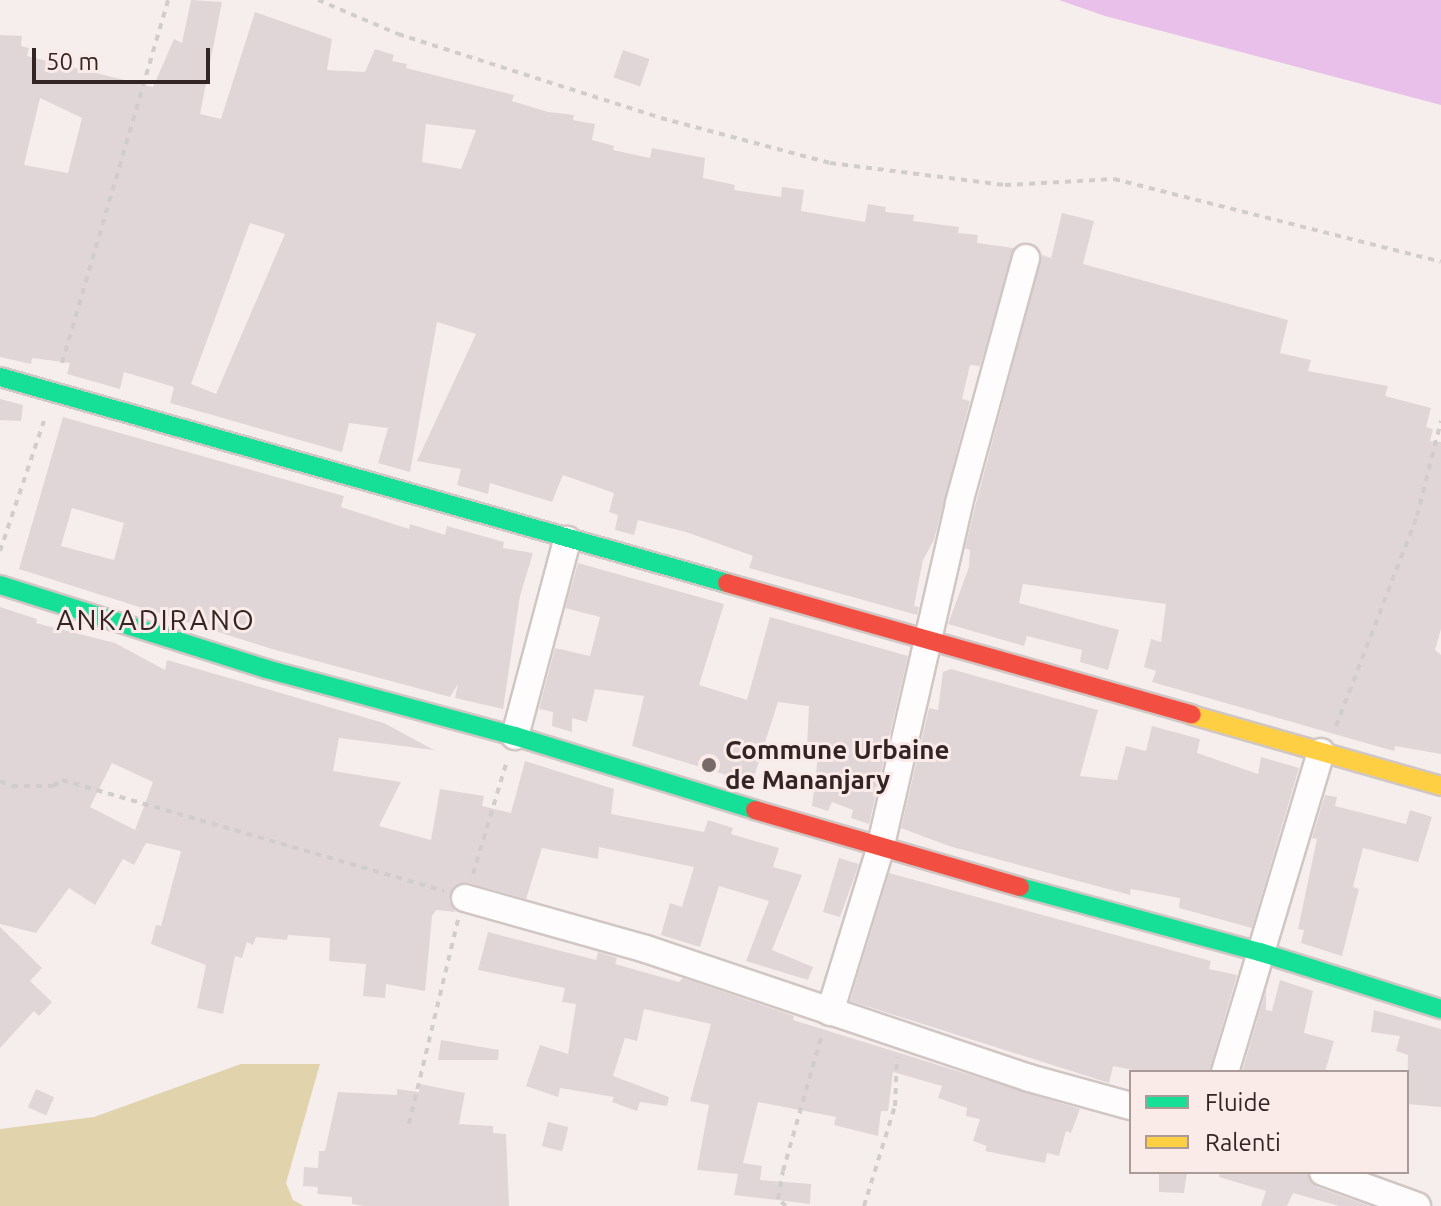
<!DOCTYPE html>
<style>
body{margin:0}
#map{position:relative;width:1441px;height:1206px;overflow:hidden;background:#f6eeec;font-family:Ubuntu,sans-serif}
div>[style]{position:absolute}
.green>*{inset:0;background:#e1d4ac}
.water>*{inset:0;background:#e8c0ea}
.building>*{inset:0;background:#e0d6d8;transform-origin:0 0}
.path>*{height:4px;margin-top:-2px;transform-origin:0;background:repeating-linear-gradient(90deg,#d0cdcb 0 6px,transparent 0 12px)}
.roads{filter:drop-shadow(2px 0 #d0c6c4) drop-shadow(-2px 0 #d0c6c4) drop-shadow(0 2px #d0c6c4) drop-shadow(0 -2px #d0c6c4)}
.street>*{height:26px;margin:-13px;padding:0 13px;transform-origin:13px;border-radius:13px;background:#fefcfc}
.fast>*{height:18px;margin:-9px;padding:0 9px;transform-origin:9px;border-radius:9px;background:#16e098}
.slow>*{height:18px;margin:-9px;padding:0 9px;transform-origin:9px;border-radius:9px;background:#ffcf43}
.jam>*{height:18px;margin:-9px;padding:0 9px;transform-origin:9px;border-radius:9px;background:#f24e42}
.dots>*{width:22px;height:22px;translate:-50% -50%;box-sizing:border-box;border:4px solid #faeae8;border-radius:50%}
span{translate:-50% -50%;white-space:nowrap;text-align:center;line-height:1.15;-webkit-text-stroke:6px #faeae8;paint-order:stroke}
.poi-label{font-size:26px;color:#332523;font-weight:700}
.left{translate:0 -50%;text-align:left}
.neighbourhood-label{font-size:28px;color:#332523;letter-spacing:2px}
.legend{position:absolute;left:1129px;top:1070px;width:280px;height:104px;box-sizing:border-box;background:#faeae8;border:2px solid #aa9b99;margin:0;padding:10px 14px;list-style:none;font-size:24px;color:#332523}
.legend li{display:flex;align-items:center;gap:16px;height:40px}
.legend b{width:40px;border:2px solid #aa9b99}
.scale{position:absolute;left:32px;top:48px;width:178px;height:36px;box-sizing:border-box;border:4px solid #332523;border-top:0;padding-left:10px;font-size:24px;line-height:28px;white-space:nowrap;color:#332523;-webkit-text-stroke:6px #faeae8;paint-order:stroke}
</style>
<div id="map">
<div class="green">
<div style="clip-path:polygon(241px 1064px,320px 1064px,286px 1183px,293px 1200px,304px 1206px,0 1206px,0 1129px,94px 1117px)"></div>
</div>
<div class="water">
<div style="clip-path:polygon(1059px 0,1441px 0,1441px 105px,1105px 16px)"></div>
</div>
<div class="building">
<div style="clip-path:polygon(evenodd,191px 0,222px 2px,200px 114px,221px 119px,255px 12px,332px 39px,327px 70px,365px 72px,375px 49px,394px 55px,392px 61px,407px 64px,406px 68px,514px 95px,512px 101px,548px 112px,574px 115px,573px 120px,595px 124px,592px 140px,614px 146px,613px 150px,650px 158px,652px 148px,705px 158px,703px 178px,735px 185px,734px 190px,781px 197px,782px 187px,804px 190px,801px 211px,865px 222px,868px 204px,886px 207px,885px 212px,914px 215px,913px 221px,959px 227px,958px 233px,978px 235px,977px 243px,1014px 248px,980px 366px,970px 365px,962px 399px,970px 401px,934px 540px,923px 560px,914px 606px,919px 607px,917px 615px,749px 568px,753px 556px,686px 532px,638px 520px,634px 535px,615px 530px,618px 515px,609px 512px,614px 493px,563px 475px,552px 502px,490px 483px,488px 494px,457px 485px,461px 469px,417px 461px,476px 334px,437px 322px,410px 472px,378px 463px,388px 428px,349px 423px,342px 452px,170px 403px,174px 387px,124px 372px,120px 389px,67px 374px,70px 363px,32px 358px,31px 364px,0 357px,0 35px,22px 36px,21px 46px,29px 48px,27px 56px,153px 87px,174px 39px,182px 43px,191px 0,40px 98px,82px 118px,68px 173px,24px 165px,40px 98px,191px 0,426px 124px,476px 130px,461px 169px,422px 162px,426px 124px,191px 0,250px 223px,285px 234px,216px 394px,191px 384px,250px 223px)"></div>
<div style="left:623px;top:50px;width:28px;height:29px;rotate:19deg"></div>
<div style="clip-path:polygon(1062px 213px,1094px 221px,1083px 264px,1288px 320px,1280px 353px,1311px 360px,1308px 371px,1388px 386px,1385px 396px,1431px 408px,1426px 427px,1433px 429px,1430px 441px,1441px 442px,1441px 629px,1435px 650px,1441px 655px,1441px 754px,1395px 746px,1394px 751px,1152px 682px,1156px 671px,1144px 667px,1151px 639px,1161px 642px,1166px 604px,1023px 584px,1019px 603px,1119px 630px,1108px 670px,1080px 662px,1082px 650px,1027px 636px,1024px 646px,948px 624px,969px 567px,970px 550px,965px 548px,975px 507px,1042px 255px,1051px 258px)"></div>
<div style="clip-path:polygon(0 399px,23px 405px,21px 421px,0 420px)"></div>
<div style="clip-path:polygon(evenodd,63px 417px,344px 496px,341px 507px,409px 529px,410px 524px,445px 535px,447px 526px,504px 542px,503px 548px,533px 553px,520px 596px,503px 709px,455px 698px,458px 684px,450px 697px,272px 649px,19px 569px,63px 417px,72px 508px,124px 523px,114px 560px,61px 546px,72px 508px)"></div>
<div style="clip-path:polygon(578px 563px,724px 604px,699px 685px,747px 700px,770px 617px,908px 656px,869px 824px,851px 818px,853px 810px,832px 802px,828px 811px,812px 806px,819px 748px,807px 745px,809px 706px,778px 702px,752px 783px,632px 746px,644px 696px,595px 689px,587px 722px,572px 718px,572px 732px,552px 726px,553px 712px,539px 709px,555px 648px,590px 656px,600px 617px,565px 608px)"></div>
<div style="clip-path:polygon(evenodd,0 607px,37px 619px,36px 623px,115px 643px,165px 670px,167px 660px,384px 723px,434px 750px,339px 738px,333px 771px,401px 782px,379px 826px,431px 840px,440px 789px,484px 796px,482px 806px,511px 813px,525px 761px,614px 789px,611px 814px,704px 832px,708px 820px,733px 828px,731px 834px,779px 848px,773px 867px,802px 875px,772px 950px,813px 967px,808px 980px,746px 961px,769px 901px,719px 886px,700px 947px,661px 935px,670px 903px,682px 907px,694px 867px,599px 847px,598px 859px,542px 848px,526px 899px,469px 883px,454px 886px,449px 901px,455px 912px,436px 910px,432px 916px,425px 991px,386px 984px,385px 998px,363px 996px,366px 964px,329px 961px,330px 938px,288px 935px,287px 940px,256px 937px,253px 945px,247px 942px,242px 958px,235px 956px,223px 1014px,197px 1008px,206px 965px,151px 944px,156px 925px,161px 926px,181px 851px,146px 843px,134px 865px,123px 859px,95px 905px,69px 888px,36px 933px,0 924px,0 607px,112px 763px,153px 782px,135px 830px,90px 807px,112px 763px)"></div>
<div style="clip-path:polygon(951px 669px,1098px 710px,1080px 776px,1117px 780px,1126px 746px,1146px 751px,1152px 726px,1200px 739px,1197px 753px,1258px 774px,1261px 757px,1299px 768px,1252px 928px,1179px 908px,1180px 898px,1131px 889px,1130px 895px,949px 846px,901px 828px,929px 708px,938px 710px,943px 672px)"></div>
<div style="clip-path:polygon(1325px 795px,1337px 797px,1335px 806px,1406px 824px,1410px 810px,1432px 817px,1418px 862px,1363px 848px,1353px 887px,1359px 889px,1342px 956px,1301px 943px,1304px 930px,1298px 929px,1317px 839px,1312px 838px)"></div>
<div style="clip-path:polygon(839px 858px,859px 864px,840px 917px,823px 912px)"></div>
<div style="clip-path:polygon(889px 873px,1211px 961px,1209px 969px,1237px 975px,1209px 1072px,1143px 1072px,1113px 1066px,1109px 1083px,850px 1001px)"></div>
<div style="clip-path:polygon(0 927px,42px 968px,30px 981px,52px 1002px,39px 1016px,34px 1011px,0 1048px)"></div>
<div style="clip-path:polygon(488px 932px,596px 960px,598px 952px,617px 958px,615px 964px,679px 982px,683px 978px,794px 1016px,793px 1020px,1080px 1109px,1071px 1133px,1066px 1131px,1059px 1156px,1047px 1153px,1045px 1163px,985px 1151px,987px 1146px,973px 1141px,980px 1119px,966px 1116px,967px 1108px,938px 1098px,942px 1086px,893px 1072px,888px 1111px,881px 1111px,878px 1136px,834px 1125px,836px 1117px,758px 1102px,743px 1163px,762px 1166px,760px 1180px,811px 1184px,810px 1204px,734px 1195px,738px 1174px,697px 1170px,709px 1105px,690px 1101px,711px 1024px,644px 1009px,637px 1041px,625px 1038px,613px 1076px,669px 1097px,667px 1106px,640px 1102px,637px 1111px,612px 1102px,614px 1097px,560px 1088px,558px 1097px,526px 1086px,540px 1045px,568px 1054px,576px 1004px,562px 1002px,565px 988px,478px 970px)"></div>
<div style="clip-path:polygon(1280px 980px,1313px 991px,1304px 1033px,1334px 1041px,1325px 1072px,1242px 1072px,1266px 990px,1266px 1010px,1272px 1011px)"></div>
<div style="clip-path:polygon(1374px 1010px,1441px 1029px,1441px 1107px,1407px 1104px,1408px 1055px,1396px 1051px,1400px 1036px,1371px 1032px)"></div>
<div style="clip-path:polygon(441px 1040px,499px 1050px,498px 1060px,438px 1060px)"></div>
<div style="clip-path:polygon(420px 1084px,465px 1093px,459px 1124px,493px 1126px,493px 1133px,506px 1134px,509px 1206px,364px 1206px,352px 1204px,352px 1197px,317px 1194px,318px 1187px,303px 1186px,304px 1167px,318px 1168px,319px 1151px,325px 1151px,338px 1092px,397px 1095px,397px 1089px,419px 1092px)"></div>
<div style="left:36px;top:1089px;width:20px;height:20px;rotate:24deg"></div>
<div style="left:548px;top:1122px;width:21px;height:25px;rotate:14deg"></div>
<div style="clip-path:polygon(1159px 1172px,1187px 1172px,1184px 1193px,1159px 1192px)"></div>
<div style="clip-path:polygon(1220px 1172px,1307px 1172px,1317px 1187px,1370px 1206px,1339px 1206px,1293px 1193px,1287px 1206px,1261px 1206px,1266px 1191px,1219px 1177px)"></div>
</div>
<div class="path">
<div style="left:318px;top:0;width:87px;rotate:23deg"></div>
<div style="left:398px;top:34px;width:276px;rotate:17.7deg"></div>
<div style="left:661px;top:118px;width:175px;rotate:14.9deg"></div>
<div style="left:830px;top:163px;width:176px;rotate:7.2deg"></div>
<div style="left:1005px;top:185px;width:109px;rotate:-3.2deg"></div>
<div style="left:1114px;top:179px;width:337px;rotate:14.2deg"></div>
<div style="left:62px;top:363px;width:378px;rotate:-73.7deg"></div>
<div style="left:0;top:551px;width:137px;rotate:-71.3deg"></div>
<div style="left:1336px;top:726px;width:225px;rotate:-68.9deg"></div>
<div style="left:1417px;top:516px;width:98px;rotate:-75.8deg"></div>
<div style="left:0;top:781px;width:13px;rotate:23deg"></div>
<div style="left:12px;top:786px;width:41px"></div>
<div style="left:53px;top:786px;width:11px;rotate:-34deg"></div>
<div style="left:62px;top:780px;width:398px;rotate:16.2deg"></div>
<div style="left:473px;top:874px;width:115px;rotate:-73.3deg"></div>
<div style="left:409px;top:1124px;width:210px;rotate:-76.5deg"></div>
<div style="left:786px;top:1206px;width:11px;rotate:-139deg"></div>
<div style="left:778px;top:1199px;width:28px;rotate:-80deg"></div>
<div style="left:783px;top:1171px;width:142px;rotate:-74.1deg"></div>
<div style="left:864px;top:1206px;width:105px;rotate:-72.8deg"></div>
<div style="left:895px;top:1106px;width:49px;rotate:-87.7deg"></div>
</div>
<div class="roads">
<div class="street">
<div style="left:515px;top:736px;width:203px;rotate:-75.1deg"></div>
<div style="left:465px;top:898px;width:188px;rotate:15.7deg"></div>
<div style="left:646px;top:949px;width:404px;rotate:18.6deg"></div>
<div style="left:1029px;top:1078px;width:106px;rotate:15.4deg"></div>
<div style="left:830px;top:1012px;width:170px;rotate:-72.9deg"></div>
<div style="left:880px;top:849px;width:355px;rotate:-77.1deg"></div>
<div style="left:959px;top:503px;width:254px;rotate:-74.7deg"></div>
<div style="left:1225px;top:1072px;width:334px;rotate:-73.3deg"></div>
<div style="left:1323px;top:1172px;width:100px;rotate:19.9deg"></div>
</div>
<div class="fast">
<div style="left:0;top:377px;width:756px;rotate:15.82deg"></div>
<div style="left:0;top:585px;width:279px;rotate:17.5deg"></div>
<div style="left:266px;top:669px;width:258px;rotate:15.1deg"></div>
<div style="left:515px;top:736px;width:251px;rotate:17.1deg"></div>
<div style="left:1020px;top:887px;width:249px;rotate:15.2deg"></div>
<div style="left:1260px;top:952px;width:190px;rotate:17.5deg"></div>
</div>
<div class="slow">
<div style="left:1192px;top:715px;width:259px;rotate:15.9deg"></div>
</div>
<div class="jam">
<div style="left:727px;top:583px;width:483px;rotate:15.8deg"></div>
<div style="left:755px;top:810px;width:276px;rotate:16.2deg"></div>
</div>
</div>
<div class="dots">
<div style="left:709px;top:765px;background:#776b69"></div>
</div>
<div class="poi-label">
<span class="left" style="left:725px;top:765px">Commune Urbaine<br>de Mananjary</span>
</div>
<div class="neighbourhood-label">
<span style="left:156px;top:620px">ANKADIRANO</span>
</div>
<ul class="legend">
<li><b style="height:10px;background:#16e098"></b>Fluide</li>
<li><b style="height:10px;background:#ffcf43"></b>Ralenti</li>
</ul>
<div class="scale">50 m</div>
</div>
